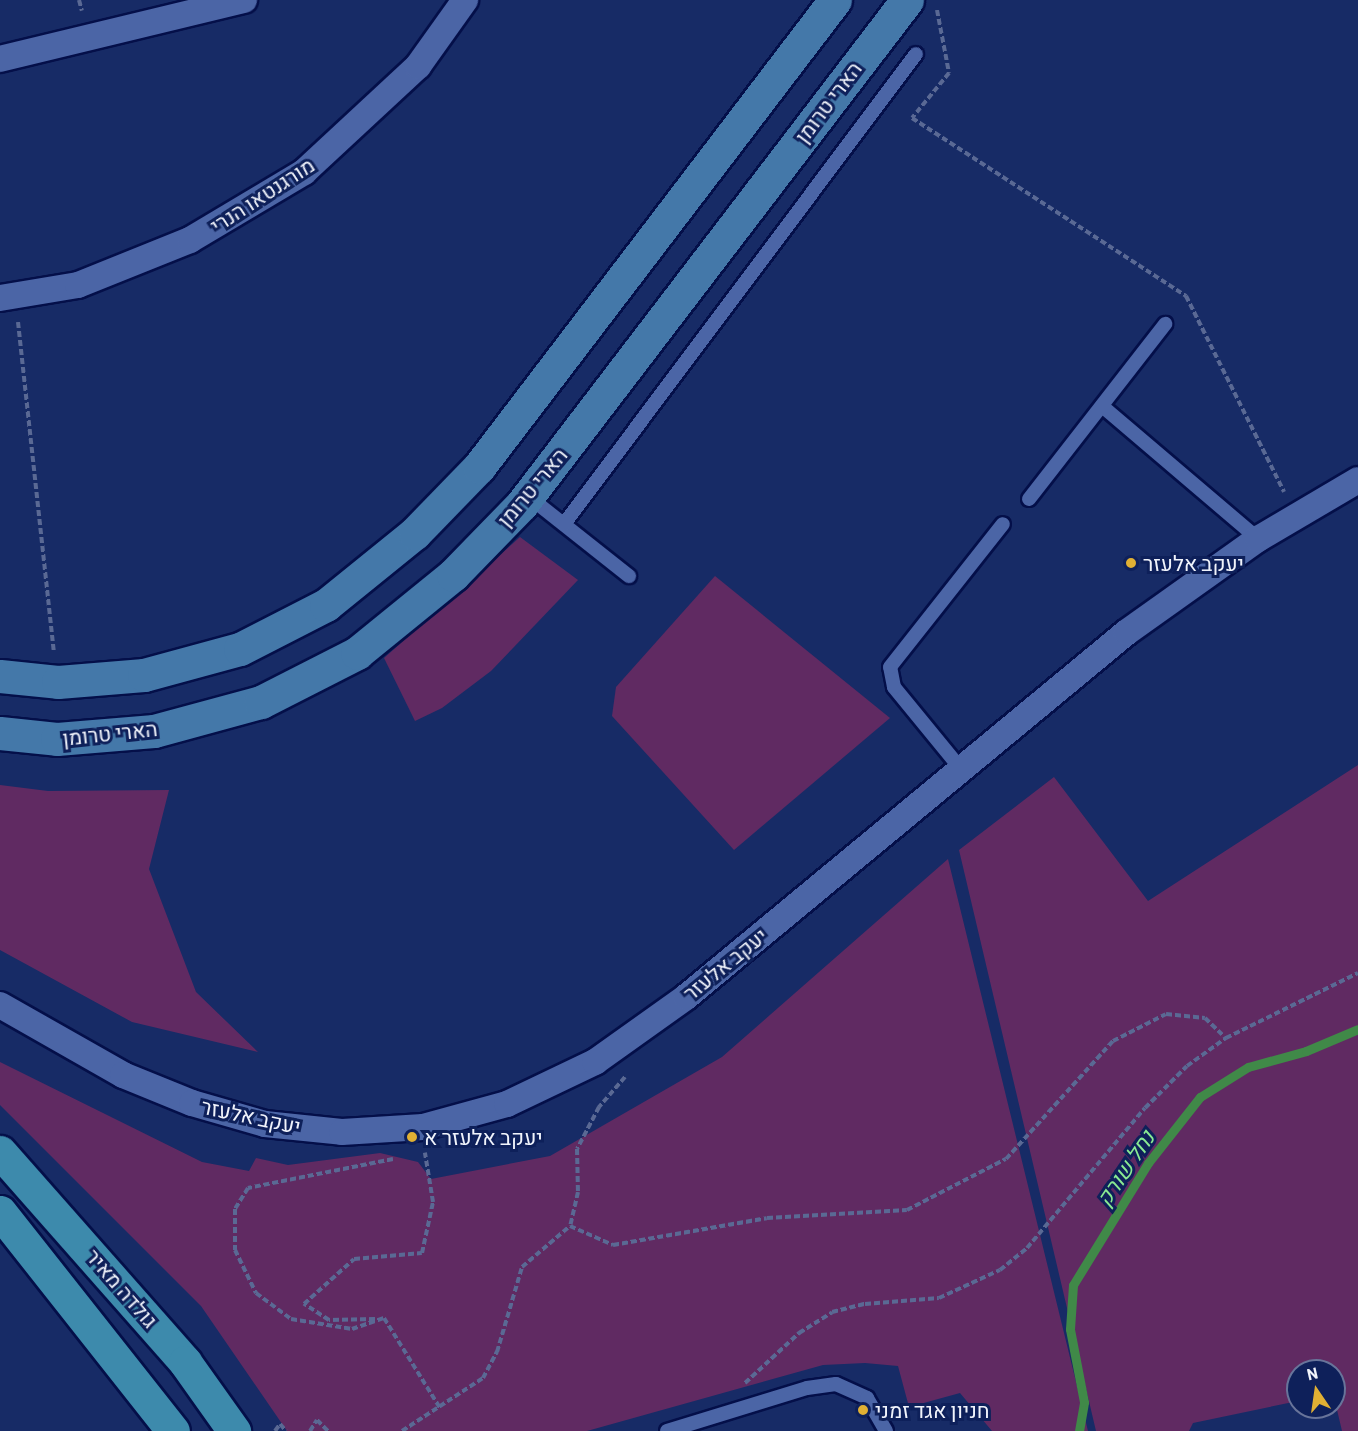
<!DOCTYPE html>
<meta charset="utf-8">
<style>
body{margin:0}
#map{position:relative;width:1358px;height:1431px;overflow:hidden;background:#172b66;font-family:Barlow,Heebo,sans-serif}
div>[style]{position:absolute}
.green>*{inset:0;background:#602a62}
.stream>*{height:9px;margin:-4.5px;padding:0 4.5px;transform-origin:4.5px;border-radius:4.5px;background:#408948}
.path>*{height:4px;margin-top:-2px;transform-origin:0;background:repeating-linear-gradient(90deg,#5a6994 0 6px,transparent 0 9px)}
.roads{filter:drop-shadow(2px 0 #040f49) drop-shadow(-2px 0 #040f49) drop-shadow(0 2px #040f49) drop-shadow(0 -2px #040f49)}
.lane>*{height:14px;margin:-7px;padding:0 7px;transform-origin:7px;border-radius:7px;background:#4b65a6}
.street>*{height:26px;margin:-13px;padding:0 13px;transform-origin:13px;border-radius:13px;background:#4b65a6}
.secondary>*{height:33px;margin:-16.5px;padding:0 16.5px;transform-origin:16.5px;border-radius:16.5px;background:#4478a9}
.primary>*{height:33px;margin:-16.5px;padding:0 16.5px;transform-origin:16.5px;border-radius:16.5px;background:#3d8aac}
.dots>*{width:16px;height:16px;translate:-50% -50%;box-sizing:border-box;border:3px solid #0e205a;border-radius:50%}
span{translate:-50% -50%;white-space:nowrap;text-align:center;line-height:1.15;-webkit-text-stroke:6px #0e205a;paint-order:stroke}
.street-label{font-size:21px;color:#f0f3fb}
.poi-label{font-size:21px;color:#f0f3fb}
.left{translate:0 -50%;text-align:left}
.water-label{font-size:22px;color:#8aea92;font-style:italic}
.north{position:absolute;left:1286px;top:1359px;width:60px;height:60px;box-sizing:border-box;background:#0e205a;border:2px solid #68749a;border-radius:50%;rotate:347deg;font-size:16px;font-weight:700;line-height:24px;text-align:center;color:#f0f3fb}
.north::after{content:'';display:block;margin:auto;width:21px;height:27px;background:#e0b034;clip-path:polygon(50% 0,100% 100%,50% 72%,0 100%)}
</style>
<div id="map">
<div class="green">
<div style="clip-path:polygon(520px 537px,578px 580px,491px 671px,442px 708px,415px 721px,384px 658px)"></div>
<div style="clip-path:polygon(715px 576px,890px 718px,734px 850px,612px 716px,616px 687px)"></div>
<div style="clip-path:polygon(1358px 765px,1358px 1431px,1342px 1431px,1334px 1397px,1334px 1371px,1298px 1371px,1298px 1401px,1193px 1423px,1189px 1431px,1096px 1431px,959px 850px,1054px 777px,1148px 901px)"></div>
<div style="clip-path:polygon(0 785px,48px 791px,169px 790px,149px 869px,196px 992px,258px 1052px,132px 1022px,0 950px)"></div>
<div style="clip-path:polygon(948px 859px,1088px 1431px,992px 1431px,960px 1393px,909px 1407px,898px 1366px,865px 1363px,823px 1365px,587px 1431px,287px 1431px,201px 1306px,0 1105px,0 1062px,202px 1162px,249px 1171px,256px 1158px,288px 1165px,380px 1153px,418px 1162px,431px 1179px,550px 1156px,722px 1057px)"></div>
</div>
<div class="stream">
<div style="left:1079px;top:1431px;width:29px;rotate:-80deg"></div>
<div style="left:1084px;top:1402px;width:74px;rotate:-100.9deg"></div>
<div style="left:1070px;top:1329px;width:44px;rotate:-86.1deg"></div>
<div style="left:1073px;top:1285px;width:143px;rotate:-58.4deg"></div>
<div style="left:1148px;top:1163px;width:84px;rotate:-51.8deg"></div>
<div style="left:1200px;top:1097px;width:57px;rotate:-32deg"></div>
<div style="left:1248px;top:1067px;width:60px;rotate:-15.4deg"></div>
<div style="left:1306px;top:1051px;width:56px;rotate:-22.9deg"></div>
</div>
<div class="path">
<div style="left:79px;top:0;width:11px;rotate:75deg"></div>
<div style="left:937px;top:10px;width:64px;rotate:79.2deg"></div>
<div style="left:949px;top:73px;width:58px;rotate:129.4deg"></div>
<div style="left:912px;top:118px;width:327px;rotate:33deg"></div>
<div style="left:1186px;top:296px;width:219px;rotate:63.4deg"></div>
<div style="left:18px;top:322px;width:331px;rotate:83.8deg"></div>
<div style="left:625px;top:1077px;width:40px;rotate:131deg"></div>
<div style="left:599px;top:1107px;width:47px;rotate:117.6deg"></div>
<div style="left:577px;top:1149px;width:43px;rotate:88.7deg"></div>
<div style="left:578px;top:1192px;width:35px;rotate:103deg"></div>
<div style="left:570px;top:1226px;width:47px;rotate:23.8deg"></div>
<div style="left:613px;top:1245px;width:156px;rotate:-9.9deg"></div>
<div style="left:767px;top:1218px;width:140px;rotate:-3.3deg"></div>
<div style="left:907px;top:1210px;width:111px;rotate:-27.3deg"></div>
<div style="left:1006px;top:1159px;width:159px;rotate:-47.8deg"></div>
<div style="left:1113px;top:1041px;width:59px;rotate:-27deg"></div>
<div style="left:1166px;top:1014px;width:39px;rotate:6deg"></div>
<div style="left:1205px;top:1018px;width:29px;rotate:44deg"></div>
<div style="left:393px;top:1159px;width:148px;rotate:168.7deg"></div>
<div style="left:248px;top:1188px;width:25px;rotate:122deg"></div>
<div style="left:235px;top:1209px;width:41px;rotate:90deg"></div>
<div style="left:235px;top:1250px;width:48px;rotate:64deg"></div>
<div style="left:256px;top:1293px;width:44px;rotate:36.6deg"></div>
<div style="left:291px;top:1319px;width:62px;rotate:9.3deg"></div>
<div style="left:352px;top:1329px;width:34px;rotate:-19deg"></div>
<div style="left:384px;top:1318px;width:106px;rotate:58.1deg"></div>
<div style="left:375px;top:1319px;width:46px;rotate:178.8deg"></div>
<div style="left:329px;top:1320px;width:30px;rotate:-147deg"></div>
<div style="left:304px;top:1304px;width:67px;rotate:-42deg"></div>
<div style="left:354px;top:1259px;width:68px;rotate:-5deg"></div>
<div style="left:422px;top:1253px;width:52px;rotate:-77.8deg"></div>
<div style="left:433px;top:1202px;width:50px;rotate:-99.3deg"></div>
<div style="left:745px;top:1383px;width:74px;rotate:-42.8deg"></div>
<div style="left:799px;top:1333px;width:39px;rotate:-32deg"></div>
<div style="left:832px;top:1312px;width:34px;rotate:-14deg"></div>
<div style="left:865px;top:1304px;width:74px;rotate:-4.6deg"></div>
<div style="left:939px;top:1298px;width:67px;rotate:-24.7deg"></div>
<div style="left:1000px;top:1270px;width:35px;rotate:-39deg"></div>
<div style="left:1027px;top:1248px;width:183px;rotate:-49.9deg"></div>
<div style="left:1145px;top:1108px;width:59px;rotate:-45deg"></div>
<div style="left:1187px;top:1066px;width:48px;rotate:-35.7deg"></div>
<div style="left:1226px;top:1038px;width:147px;rotate:-26.2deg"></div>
<div style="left:275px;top:1431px;width:9px;rotate:-54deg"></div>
<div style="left:280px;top:1424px;width:9px;rotate:49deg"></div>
<div style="left:310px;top:1431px;width:13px;rotate:-58deg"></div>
<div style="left:317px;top:1420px;width:16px;rotate:45deg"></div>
<div style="left:402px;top:1431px;width:97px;rotate:-33.2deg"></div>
<div style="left:483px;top:1378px;width:30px;rotate:-62deg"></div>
<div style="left:497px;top:1352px;width:89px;rotate:-73.6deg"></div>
<div style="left:522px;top:1267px;width:63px;rotate:-40.5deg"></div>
</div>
<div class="roads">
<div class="lane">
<div style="left:1102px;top:406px;width:205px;rotate:40.4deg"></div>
<div style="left:528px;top:496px;width:129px;rotate:38.4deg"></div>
<div style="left:1029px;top:499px;width:222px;rotate:-52.1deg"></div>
<div style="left:564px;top:524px;width:587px;rotate:-53.17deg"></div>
<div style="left:961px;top:769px;width:106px;rotate:-129.3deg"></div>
<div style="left:894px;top:687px;width:20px;rotate:-101deg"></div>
<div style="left:890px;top:667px;width:182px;rotate:-51.7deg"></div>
<div style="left:667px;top:1431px;width:146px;rotate:-17.1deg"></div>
<div style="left:807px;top:1388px;width:29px;rotate:-8deg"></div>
<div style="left:836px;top:1384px;width:34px;rotate:24deg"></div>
<div style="left:867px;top:1398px;width:38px;rotate:60deg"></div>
</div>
<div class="street">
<div style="left:0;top:59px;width:251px;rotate:-13.6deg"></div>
<div style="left:0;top:298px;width:79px;rotate:-9.5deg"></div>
<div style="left:78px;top:285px;width:121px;rotate:-21.9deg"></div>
<div style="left:190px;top:240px;width:133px;rotate:-30.8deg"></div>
<div style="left:304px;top:172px;width:156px;rotate:-42.9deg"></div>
<div style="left:418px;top:66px;width:81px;rotate:-54.5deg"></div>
<div style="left:0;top:1005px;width:142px;rotate:29.6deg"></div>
<div style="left:123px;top:1075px;width:74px;rotate:22.1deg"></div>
<div style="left:192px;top:1103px;width:76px;rotate:16deg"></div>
<div style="left:265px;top:1124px;width:77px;rotate:5.9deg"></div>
<div style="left:342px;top:1132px;width:81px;rotate:-3.5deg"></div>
<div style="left:423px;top:1127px;width:87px;rotate:-15.3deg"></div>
<div style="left:507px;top:1104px;width:98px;rotate:-25.5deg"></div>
<div style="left:595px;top:1062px;width:112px;rotate:-35.5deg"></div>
<div style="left:686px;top:997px;width:572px;rotate:-39.61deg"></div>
<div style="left:1127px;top:632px;width:161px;rotate:-35.4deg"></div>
<div style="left:1258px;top:539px;width:116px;rotate:-30.5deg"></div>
</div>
<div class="secondary">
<div style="left:0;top:676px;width:58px;rotate:5.9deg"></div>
<div style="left:58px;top:682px;width:86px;rotate:-4.7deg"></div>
<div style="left:144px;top:675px;width:99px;rotate:-15.2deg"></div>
<div style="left:240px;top:649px;width:97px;rotate:-27.1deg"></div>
<div style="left:326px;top:605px;width:114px;rotate:-39deg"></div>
<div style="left:415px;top:533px;width:92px;rotate:-45.9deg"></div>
<div style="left:479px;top:467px;width:587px;rotate:-52.68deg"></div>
<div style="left:0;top:733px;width:57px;rotate:6deg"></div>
<div style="left:57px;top:739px;width:97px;rotate:-4.7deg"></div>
<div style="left:154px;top:731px;width:111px;rotate:-15.2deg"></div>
<div style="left:261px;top:702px;width:108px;rotate:-27deg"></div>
<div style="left:357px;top:653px;width:124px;rotate:-39.1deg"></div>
<div style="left:453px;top:575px;width:99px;rotate:-45.8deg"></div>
<div style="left:522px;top:504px;width:634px;rotate:-52.62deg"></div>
</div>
<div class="primary">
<div style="left:0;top:1152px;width:280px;rotate:48.6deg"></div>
<div style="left:185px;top:1362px;width:85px;rotate:54.6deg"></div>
<div style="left:0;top:1212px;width:279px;rotate:51.7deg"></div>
</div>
</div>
<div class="dots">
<div style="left:1131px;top:563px;background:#e0b034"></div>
<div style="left:412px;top:1137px;background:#e0b034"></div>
<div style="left:863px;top:1410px;background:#e0b034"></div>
</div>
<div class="street-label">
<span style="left:828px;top:102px;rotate:-53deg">הארי טרומן</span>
<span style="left:262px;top:195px;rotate:-33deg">מורגנטאו הנרי</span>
<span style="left:532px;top:487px;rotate:-50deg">הארי טרומן</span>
<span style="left:110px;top:733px;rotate:-6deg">הארי טרומן</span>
<span style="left:725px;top:964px;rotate:-39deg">יעקב אלעזר</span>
<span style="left:251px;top:1116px;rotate:12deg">יעקב אלעזר</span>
<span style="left:122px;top:1288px;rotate:49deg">גולדה מאיר</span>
</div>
<div class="poi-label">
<span class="left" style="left:1143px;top:563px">יעקב אלעזר</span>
<span class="left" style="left:424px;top:1137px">יעקב אלעזר א</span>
<span class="left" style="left:875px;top:1410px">חניון אגד זמני</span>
</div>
<div class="water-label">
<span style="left:1125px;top:1168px;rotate:-56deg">נחל שורק</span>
</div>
<div class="north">N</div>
</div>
